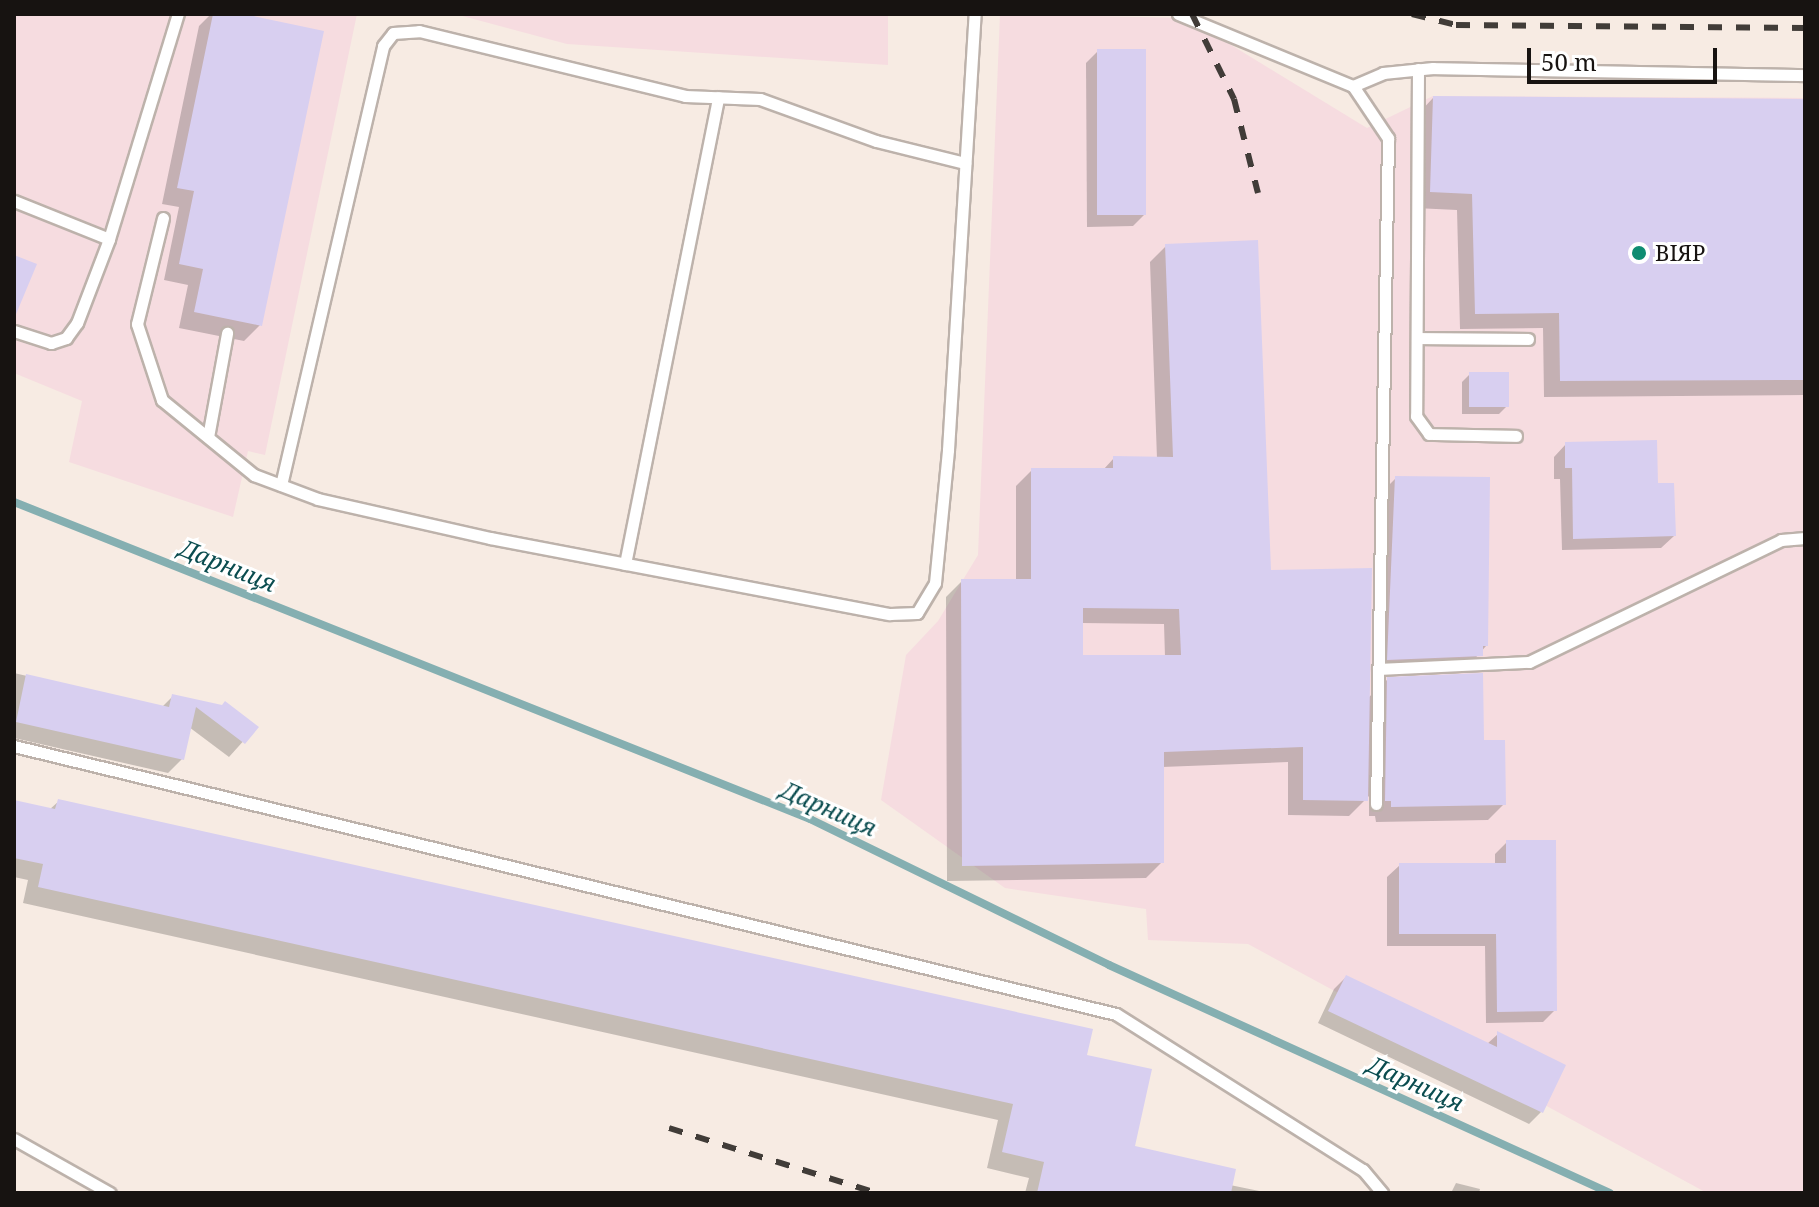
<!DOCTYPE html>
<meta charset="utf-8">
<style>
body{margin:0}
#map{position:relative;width:1819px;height:1207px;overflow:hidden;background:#f7ebe3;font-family:"Noto Serif",serif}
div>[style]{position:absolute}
.industrial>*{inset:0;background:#f6dce0}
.shadow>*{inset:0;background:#0003}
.stream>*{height:8px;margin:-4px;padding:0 4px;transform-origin:4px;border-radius:4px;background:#85afb1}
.building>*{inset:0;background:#d8cff0;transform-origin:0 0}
.roads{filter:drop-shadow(2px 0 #bdb2ab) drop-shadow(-2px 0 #bdb2ab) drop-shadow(0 2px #bdb2ab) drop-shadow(0 -2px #bdb2ab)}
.lane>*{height:11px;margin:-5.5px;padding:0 5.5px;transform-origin:5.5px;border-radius:5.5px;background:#fff}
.rail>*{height:6px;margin-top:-3px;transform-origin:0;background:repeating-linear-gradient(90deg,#413c38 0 14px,transparent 0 28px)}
.dots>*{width:22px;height:22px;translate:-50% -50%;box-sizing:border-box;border:4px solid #fff;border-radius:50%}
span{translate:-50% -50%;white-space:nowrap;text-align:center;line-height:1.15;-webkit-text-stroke:6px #fff;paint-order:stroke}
.poi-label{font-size:22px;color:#171311}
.left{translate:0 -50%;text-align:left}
.water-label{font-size:24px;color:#0a4c4f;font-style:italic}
.frame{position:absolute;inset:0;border:16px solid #171311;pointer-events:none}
.scale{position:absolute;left:1527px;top:48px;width:190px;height:36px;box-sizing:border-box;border:4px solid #171311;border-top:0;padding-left:10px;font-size:24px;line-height:28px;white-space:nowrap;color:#171311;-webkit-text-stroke:6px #fff;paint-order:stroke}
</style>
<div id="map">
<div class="industrial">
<div style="clip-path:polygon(14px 14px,357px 14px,265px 455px,248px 451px,233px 517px,69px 462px,82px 401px,14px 373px)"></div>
<div style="clip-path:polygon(455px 14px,888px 14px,888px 65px,567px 44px)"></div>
<div style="clip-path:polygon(1000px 14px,1187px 18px,1367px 128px,1433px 96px,1805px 98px,1805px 1193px,1707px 1193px,1248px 944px,1148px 940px,1146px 909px,1005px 888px,881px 800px,906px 655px,938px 621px,978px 555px)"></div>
</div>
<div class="shadow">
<div style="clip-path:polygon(211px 14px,234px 14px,260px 325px,244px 341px,179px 328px,188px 285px,164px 280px,179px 207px,162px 204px,199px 26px)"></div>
<div style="clip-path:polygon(1098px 51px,1145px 214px,1133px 226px,1087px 227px,1086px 63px)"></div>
<div style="clip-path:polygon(1433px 98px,1805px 100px,1805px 395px,1544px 397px,1543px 328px,1460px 329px,1457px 210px,1415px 208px,1417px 115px)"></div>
<div style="clip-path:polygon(evenodd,1166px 246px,1269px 572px,1367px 699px,1388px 679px,1482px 742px,1504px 804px,1488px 820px,1376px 822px,1375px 816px,1369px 816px,1369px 796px,1349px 816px,1288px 815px,1288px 762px,1162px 767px,1162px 862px,1146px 878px,947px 881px,946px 597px,962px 581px,1016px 581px,1016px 486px,1032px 470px,1103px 470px,1114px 458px,1157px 459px,1150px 262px,1166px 246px,1081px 623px,1164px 624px,1165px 657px,1081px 657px,1081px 623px)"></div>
<div style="clip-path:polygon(1470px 374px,1507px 406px,1499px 414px,1462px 414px,1462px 382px)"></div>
<div style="clip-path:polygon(1566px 444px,1674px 536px,1661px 548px,1562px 550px,1560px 479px,1554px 479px,1554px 457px)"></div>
<div style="clip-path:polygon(1396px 478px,1486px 646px,1464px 671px,1372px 675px,1380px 494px)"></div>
<div style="clip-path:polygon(14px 673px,162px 707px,173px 696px,256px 727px,229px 757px,189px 727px,182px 759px,168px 773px,14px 738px)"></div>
<div style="clip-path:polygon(59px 801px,1085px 1056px,1133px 1148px,1230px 1185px,1269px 1193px,1025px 1193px,1029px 1178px,987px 1168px,998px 1120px,23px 903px,28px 880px,14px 877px,14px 802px,49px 810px)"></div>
<div style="clip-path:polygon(1507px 842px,1555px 1010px,1543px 1022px,1486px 1023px,1485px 946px,1387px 946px,1387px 877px,1400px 865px,1495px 865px,1495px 854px)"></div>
<div style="clip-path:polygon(1346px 977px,1487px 1044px,1498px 1034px,1541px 1112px,1529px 1124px,1318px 1023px,1334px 989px)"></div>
<div style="clip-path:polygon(1456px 1183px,1480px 1189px,1479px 1193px,1451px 1193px)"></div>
</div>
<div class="stream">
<div style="left:14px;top:502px;width:857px;rotate:21.71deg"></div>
<div style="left:810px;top:819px;width:333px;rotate:26deg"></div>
<div style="left:1109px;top:965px;width:550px;rotate:24.47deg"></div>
</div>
<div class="building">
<div style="clip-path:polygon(213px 14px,244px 14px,324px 31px,262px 326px,194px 312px,203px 269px,179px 264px,194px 191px,177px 188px)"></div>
<div style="left:1097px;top:49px;width:49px;height:166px"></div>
<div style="clip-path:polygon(1433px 96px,1805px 99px,1805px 380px,1560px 381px,1559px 313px,1475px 314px,1472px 194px,1430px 192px)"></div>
<div style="clip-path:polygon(evenodd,1258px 240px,1271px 570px,1372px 568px,1368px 801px,1303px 800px,1303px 747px,1164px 752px,1164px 863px,962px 866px,961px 579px,1031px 579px,1031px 468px,1113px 468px,1113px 456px,1173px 457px,1165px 244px,1258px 240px,1083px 608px,1179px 609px,1181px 655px,1083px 655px,1083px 608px)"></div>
<div style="clip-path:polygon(14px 255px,37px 264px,14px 319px)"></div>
<div style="left:1469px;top:372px;width:40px;height:35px"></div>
<div style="clip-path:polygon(1657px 440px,1658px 483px,1674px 483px,1676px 536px,1573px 539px,1572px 468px,1565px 468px,1565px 442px)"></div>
<div style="clip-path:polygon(1395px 476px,1490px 477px,1488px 646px,1483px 646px,1483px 656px,1387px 660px)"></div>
<div style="clip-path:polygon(1483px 673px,1484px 740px,1505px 740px,1506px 805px,1391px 807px,1391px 801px,1385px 801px,1387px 677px)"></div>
<div style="clip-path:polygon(26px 674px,169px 707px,172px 694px,222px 705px,225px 701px,259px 727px,245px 744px,196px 707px,184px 760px,16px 722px)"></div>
<div style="clip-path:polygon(58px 799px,1093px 1029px,1087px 1055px,1152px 1069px,1135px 1146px,1236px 1169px,1231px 1193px,1037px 1193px,1044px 1162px,1002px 1152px,1013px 1104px,38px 887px,43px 864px,14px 858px,14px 800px,55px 809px)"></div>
<div style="clip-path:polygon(1506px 840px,1556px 840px,1557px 1011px,1497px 1012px,1496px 934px,1399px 934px,1399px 863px,1506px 863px)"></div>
<div style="clip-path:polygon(1346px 975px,1497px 1047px,1497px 1031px,1566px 1065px,1543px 1113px,1328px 1011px)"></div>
</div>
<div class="roads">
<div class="lane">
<div style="left:1178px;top:14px;width:189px;rotate:22.4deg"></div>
<div style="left:1353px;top:86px;width:33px;rotate:-23deg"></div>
<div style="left:1383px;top:73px;width:50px;rotate:-5.7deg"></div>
<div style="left:1433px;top:68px;width:372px;rotate:1.1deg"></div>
<div style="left:1418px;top:69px;width:347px;rotate:90.3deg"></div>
<div style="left:1416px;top:416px;width:22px;rotate:54deg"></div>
<div style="left:1429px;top:434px;width:87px;rotate:1.3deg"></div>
<div style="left:1353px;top:86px;width:63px;rotate:56.1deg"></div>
<div style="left:1388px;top:138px;width:666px;rotate:91.03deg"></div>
<div style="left:14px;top:201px;width:102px;rotate:21.8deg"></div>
<div style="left:163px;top:218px;width:109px;rotate:103.8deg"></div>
<div style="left:137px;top:324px;width:80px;rotate:71.8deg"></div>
<div style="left:162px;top:400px;width:119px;rotate:39.2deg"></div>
<div style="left:254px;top:475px;width:68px;rotate:20.6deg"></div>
<div style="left:318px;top:499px;width:176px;rotate:12.8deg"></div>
<div style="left:490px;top:538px;width:407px;rotate:10.8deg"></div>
<div style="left:890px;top:614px;width:27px;rotate:-2deg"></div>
<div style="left:917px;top:613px;width:35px;rotate:-59deg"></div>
<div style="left:935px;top:583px;width:134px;rotate:-84.4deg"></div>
<div style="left:948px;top:450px;width:437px;rotate:-86.5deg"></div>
<div style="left:14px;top:331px;width:39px;rotate:18deg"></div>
<div style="left:51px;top:343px;width:16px;rotate:-18deg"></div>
<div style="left:66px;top:338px;width:19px;rotate:-54deg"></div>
<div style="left:77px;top:323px;width:90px;rotate:-69.1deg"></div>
<div style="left:109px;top:239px;width:235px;rotate:-73deg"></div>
<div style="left:1417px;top:338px;width:111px;rotate:0.5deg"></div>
<div style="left:208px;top:437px;width:106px;rotate:-79.6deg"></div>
<div style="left:281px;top:485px;width:451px;rotate:-76.9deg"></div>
<div style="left:383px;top:46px;width:16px;rotate:-52deg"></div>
<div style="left:393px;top:33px;width:26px;rotate:-4deg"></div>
<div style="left:419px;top:31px;width:274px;rotate:13.7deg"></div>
<div style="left:685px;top:96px;width:75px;rotate:2.3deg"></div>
<div style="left:760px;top:99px;width:123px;rotate:19.9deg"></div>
<div style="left:876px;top:141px;width:92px;rotate:13.9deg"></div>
<div style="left:625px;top:564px;width:476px;rotate:-78.7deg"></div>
<div style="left:1378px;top:669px;width:151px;rotate:-2.7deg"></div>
<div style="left:1529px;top:662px;width:280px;rotate:-25.8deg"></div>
<div style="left:1781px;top:540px;width:24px;rotate:-5deg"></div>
<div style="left:14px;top:746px;width:1134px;rotate:13.67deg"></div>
<div style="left:1116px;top:1014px;width:292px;rotate:32.3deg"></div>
<div style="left:1363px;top:1170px;width:30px;rotate:50deg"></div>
<div style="left:14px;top:1139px;width:110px;rotate:29.4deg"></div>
</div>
</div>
<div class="rail">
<div style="left:1192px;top:14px;width:95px;rotate:63.7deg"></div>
<div style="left:1234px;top:99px;width:97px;rotate:75.7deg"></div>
<div style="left:1412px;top:14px;width:45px;rotate:14deg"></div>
<div style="left:1456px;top:25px;width:349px;rotate:0.5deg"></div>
<div style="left:669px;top:1128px;width:218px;rotate:17.4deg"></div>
</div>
<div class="dots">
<div style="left:1639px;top:253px;background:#0e8c71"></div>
</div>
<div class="poi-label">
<span class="left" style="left:1655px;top:253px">ВІЯР</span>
</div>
<div class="water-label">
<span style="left:228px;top:565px;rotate:22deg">Дарниця</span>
<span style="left:829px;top:808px;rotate:24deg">Дарниця</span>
<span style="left:1416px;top:1083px;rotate:24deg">Дарниця</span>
</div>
<div class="frame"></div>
<div class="scale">50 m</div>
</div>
